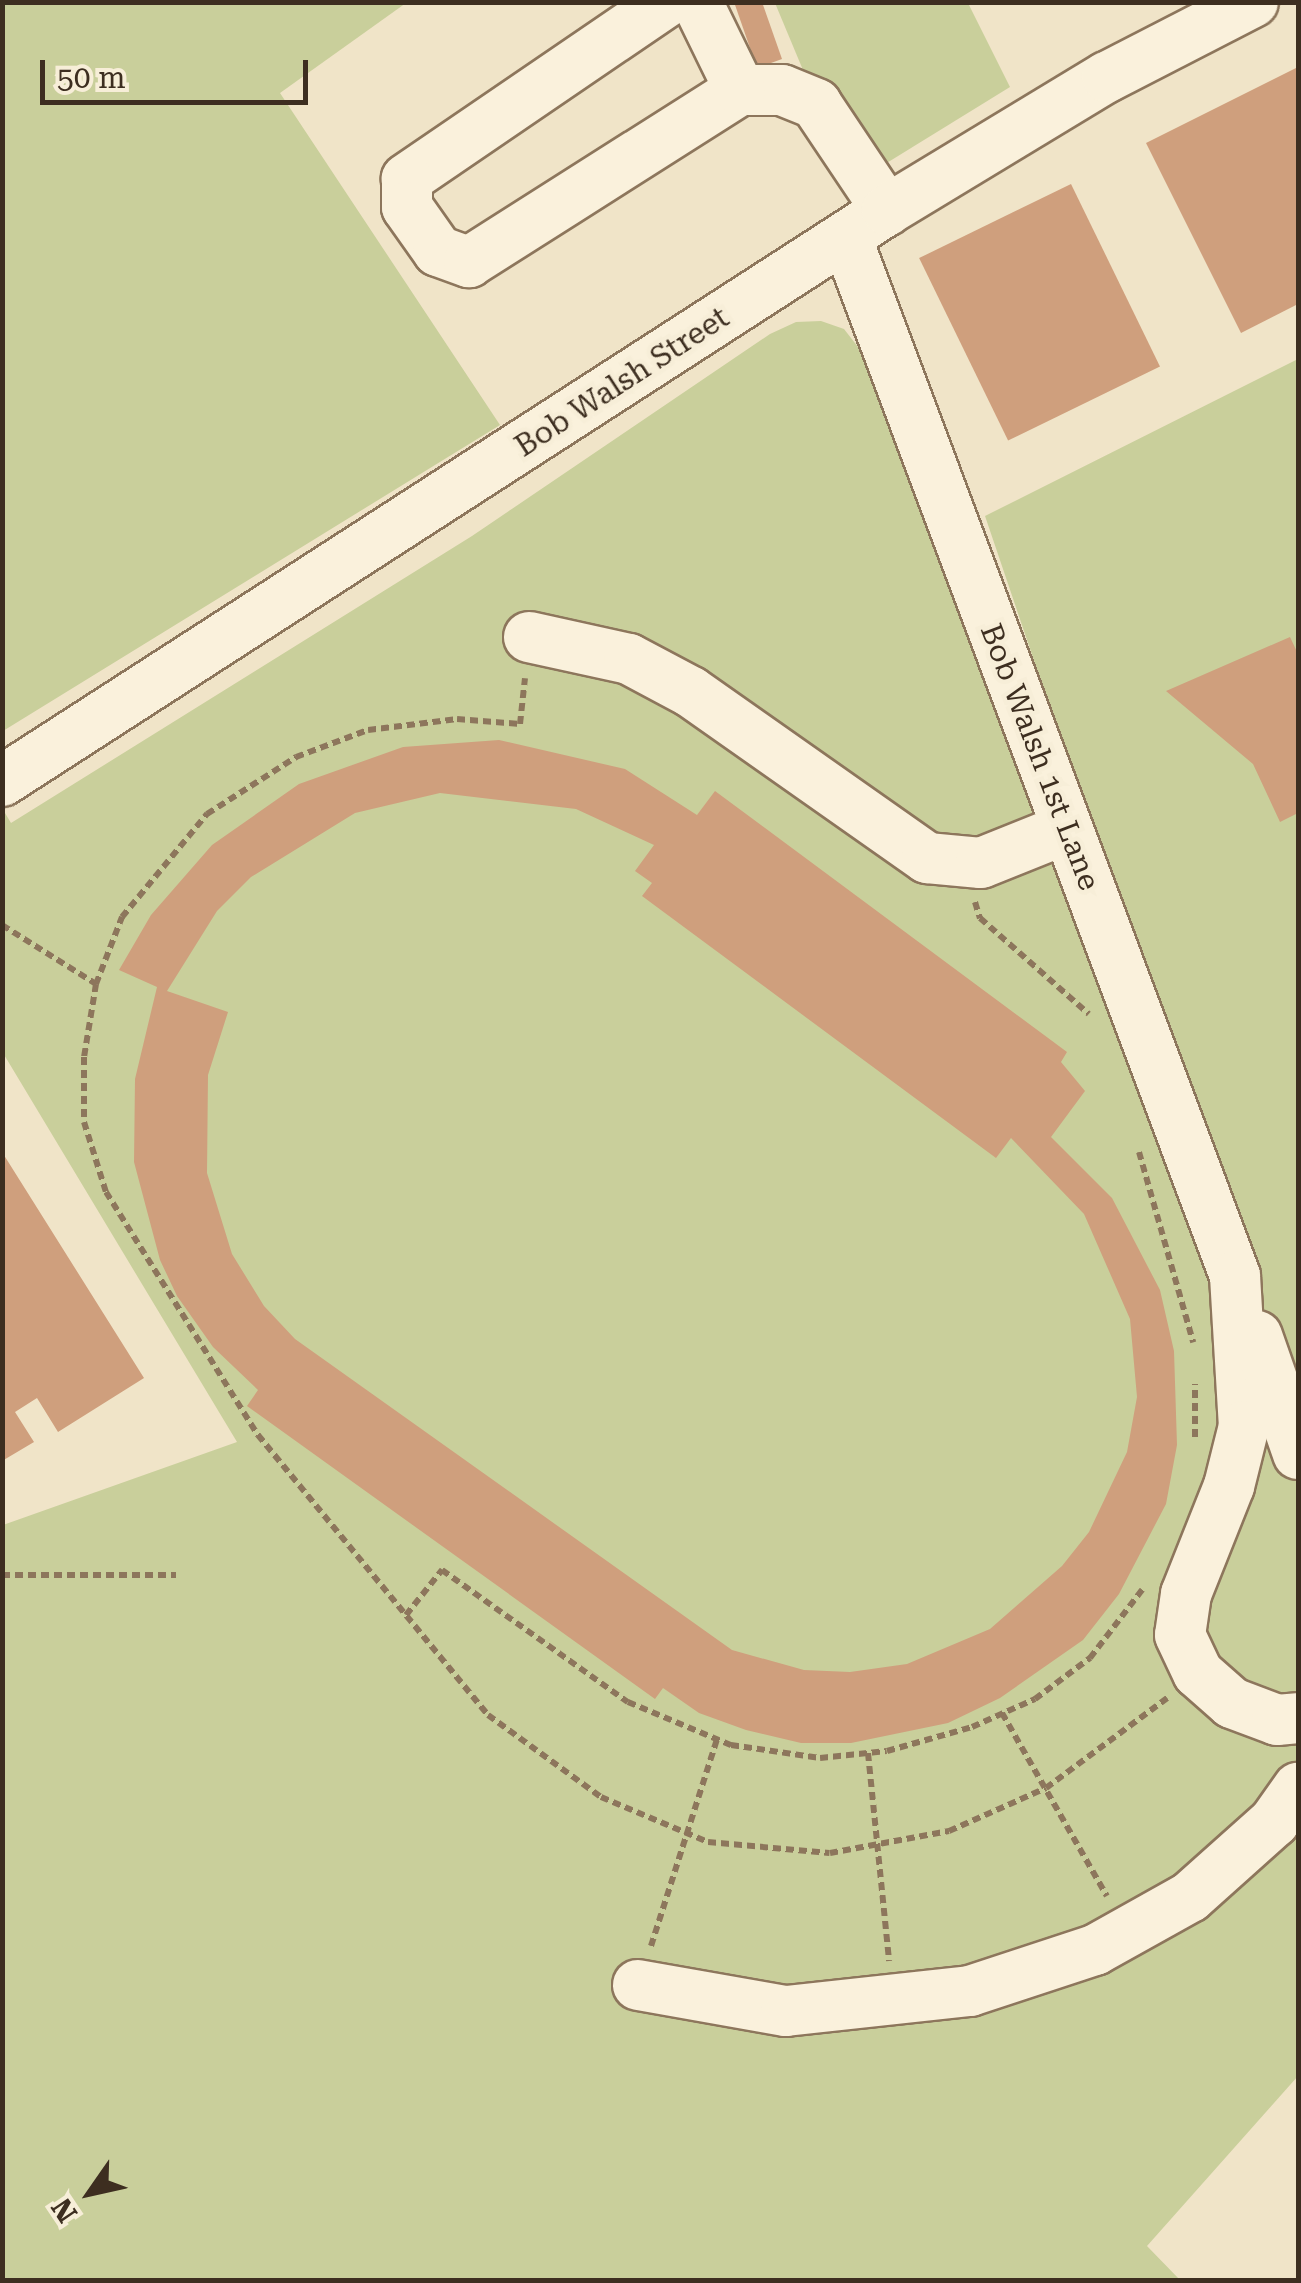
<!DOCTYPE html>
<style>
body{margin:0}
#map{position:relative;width:1301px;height:2283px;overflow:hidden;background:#f0e4c8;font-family:"Roboto Serif",serif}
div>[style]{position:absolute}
.green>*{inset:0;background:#c9cf9b}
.building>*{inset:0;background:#cf9f7d;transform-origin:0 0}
.path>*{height:6px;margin-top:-3px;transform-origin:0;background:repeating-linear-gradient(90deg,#8d765c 0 8px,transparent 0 13px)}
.roads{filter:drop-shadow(2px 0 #8d765c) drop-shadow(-2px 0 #8d765c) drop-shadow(0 2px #8d765c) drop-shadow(0 -2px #8d765c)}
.minor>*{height:50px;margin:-25px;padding:0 25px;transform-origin:25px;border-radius:25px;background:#faf1dc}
span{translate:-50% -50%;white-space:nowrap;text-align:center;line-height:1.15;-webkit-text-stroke:9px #f7eed8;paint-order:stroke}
.street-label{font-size:30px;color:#3d2e20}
.frame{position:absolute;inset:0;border:5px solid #3d2e20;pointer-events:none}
.north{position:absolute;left:40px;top:2143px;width:100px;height:100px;-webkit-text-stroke:8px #f7eed8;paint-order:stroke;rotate:236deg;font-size:28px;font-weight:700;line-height:40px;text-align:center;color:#3d2e20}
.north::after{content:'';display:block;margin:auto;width:35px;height:45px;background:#3d2e20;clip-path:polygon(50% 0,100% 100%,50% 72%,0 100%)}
.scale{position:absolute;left:40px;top:60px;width:268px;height:45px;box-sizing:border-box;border:5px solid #3d2e20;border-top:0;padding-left:12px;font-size:30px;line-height:35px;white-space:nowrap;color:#3d2e20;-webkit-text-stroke:8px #f7eed8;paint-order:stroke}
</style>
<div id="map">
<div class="green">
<div style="clip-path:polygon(3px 2px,406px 3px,280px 93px,500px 425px,3px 731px)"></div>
<div style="clip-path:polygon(775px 3px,968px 3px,1010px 87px,851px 185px)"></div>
<div style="clip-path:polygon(821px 321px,844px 329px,858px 347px,1015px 761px,1063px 746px,985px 516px,1298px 359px,1298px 2076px,1147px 2246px,1180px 2280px,3px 2280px,3px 1525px,237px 1442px,3px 1053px,2px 808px,11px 823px,472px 536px,770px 334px,796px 322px)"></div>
</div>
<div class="building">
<div style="clip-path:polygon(734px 2px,762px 2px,782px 59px,757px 68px)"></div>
<div style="clip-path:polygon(1298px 67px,1298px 304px,1241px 333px,1146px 143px)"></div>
<div style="left:1071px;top:184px;width:203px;height:169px;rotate:64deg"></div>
<div style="clip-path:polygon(1290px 637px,1298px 654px,1298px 813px,1280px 822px,1253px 764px,1166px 691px)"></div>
<div style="clip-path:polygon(evenodd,499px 740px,625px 769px,697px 815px,715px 791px,1067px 1052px,1061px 1062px,1085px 1091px,1051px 1137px,1112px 1198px,1160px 1290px,1174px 1351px,1177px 1445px,1166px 1504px,1119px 1594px,1083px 1640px,1000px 1698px,948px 1723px,851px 1743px,801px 1743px,746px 1730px,699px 1713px,663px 1688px,655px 1699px,247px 1406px,258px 1390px,213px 1347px,177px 1296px,160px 1260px,134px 1162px,135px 1079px,157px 987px,119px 970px,151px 915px,212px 845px,299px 784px,403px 747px,499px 740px,440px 793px,576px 809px,654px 845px,635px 871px,652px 883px,642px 896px,996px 1158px,1011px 1138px,1084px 1214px,1130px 1319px,1137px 1397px,1127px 1452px,1089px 1532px,1062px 1566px,990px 1629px,907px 1664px,850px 1672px,804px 1670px,732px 1650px,295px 1339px,264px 1306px,232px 1254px,207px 1173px,208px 1075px,228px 1012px,167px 991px,217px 911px,251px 877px,355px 813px,440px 793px)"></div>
<div style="clip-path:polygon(2px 1152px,144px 1378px,58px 1432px,37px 1398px,15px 1412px,34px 1442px,2px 1461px)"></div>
</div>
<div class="path">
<div style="left:975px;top:902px;width:17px;rotate:73deg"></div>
<div style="left:980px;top:918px;width:145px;rotate:41.4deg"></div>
<div style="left:2px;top:925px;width:111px;rotate:32.1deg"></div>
<div style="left:96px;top:984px;width:74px;rotate:99.3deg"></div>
<div style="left:84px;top:1057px;width:65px;rotate:90deg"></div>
<div style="left:84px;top:1122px;width:73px;rotate:72.6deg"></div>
<div style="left:106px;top:1192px;width:287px;rotate:58deg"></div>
<div style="left:258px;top:1435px;width:362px;rotate:50.6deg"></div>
<div style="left:488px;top:1715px;width:140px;rotate:36deg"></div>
<div style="left:601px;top:1797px;width:116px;rotate:22.8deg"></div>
<div style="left:708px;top:1842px;width:122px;rotate:5.2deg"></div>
<div style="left:830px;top:1853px;width:121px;rotate:-10.5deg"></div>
<div style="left:949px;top:1831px;width:106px;rotate:-23.9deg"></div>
<div style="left:1046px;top:1788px;width:151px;rotate:-36.6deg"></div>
<div style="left:96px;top:984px;width:72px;rotate:-68.8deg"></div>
<div style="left:122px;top:917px;width:134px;rotate:-50.5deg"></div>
<div style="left:207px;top:814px;width:106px;rotate:-32.6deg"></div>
<div style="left:296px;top:757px;width:77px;rotate:-20.6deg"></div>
<div style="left:368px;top:730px;width:90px;rotate:-7deg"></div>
<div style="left:457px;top:719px;width:63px;rotate:4.5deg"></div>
<div style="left:520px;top:724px;width:46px;rotate:-83.8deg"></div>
<div style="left:1139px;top:1152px;width:198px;rotate:74.1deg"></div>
<div style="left:1195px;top:1437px;width:53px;rotate:-90deg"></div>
<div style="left:2px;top:1575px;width:174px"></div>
<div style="left:406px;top:1615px;width:58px;rotate:-51.3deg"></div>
<div style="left:442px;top:1570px;width:228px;rotate:35.4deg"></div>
<div style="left:628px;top:1702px;width:112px;rotate:22.7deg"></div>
<div style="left:731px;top:1745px;width:90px;rotate:8.3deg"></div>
<div style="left:820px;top:1758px;width:67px;rotate:-6deg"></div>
<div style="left:887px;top:1751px;width:88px;rotate:-15.8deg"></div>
<div style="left:972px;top:1727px;width:69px;rotate:-24deg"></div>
<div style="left:1035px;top:1699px;width:69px;rotate:-36.7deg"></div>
<div style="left:1090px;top:1658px;width:86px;rotate:-52.6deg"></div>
<div style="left:1002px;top:1713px;width:211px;rotate:60.2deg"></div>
<div style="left:868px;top:1753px;width:209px;rotate:84.2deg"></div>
<div style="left:651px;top:1946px;width:217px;rotate:-72.3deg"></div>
</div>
<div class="roads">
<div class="minor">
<div style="left:666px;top:2px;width:314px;rotate:145.7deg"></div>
<div style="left:407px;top:179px;width:28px;rotate:90deg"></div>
<div style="left:407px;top:207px;width:54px;rotate:54.8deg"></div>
<div style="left:438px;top:251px;width:33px;rotate:20deg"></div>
<div style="left:469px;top:262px;width:321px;rotate:-32.4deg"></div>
<div style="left:740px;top:90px;width:42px"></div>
<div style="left:782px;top:90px;width:37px;rotate:22deg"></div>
<div style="left:816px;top:104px;width:128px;rotate:56.2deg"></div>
<div style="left:697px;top:2px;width:98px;rotate:64deg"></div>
<div style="left:846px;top:237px;width:1109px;rotate:69.47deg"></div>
<div style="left:1235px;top:1276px;width:150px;rotate:86.6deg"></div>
<div style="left:1244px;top:1426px;width:62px;rotate:104deg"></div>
<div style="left:1229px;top:1486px;width:116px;rotate:111.7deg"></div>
<div style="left:1186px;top:1594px;width:41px;rotate:98.3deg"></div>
<div style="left:1180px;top:1635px;width:42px;rotate:64.7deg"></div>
<div style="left:1198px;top:1673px;width:45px;rotate:41.4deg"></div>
<div style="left:1232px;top:1703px;width:48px;rotate:20.7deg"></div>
<div style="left:1277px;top:1720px;width:21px;rotate:-5deg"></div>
<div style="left:529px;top:637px;width:102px;rotate:12.4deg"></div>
<div style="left:629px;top:659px;width:70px;rotate:28deg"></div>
<div style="left:691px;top:692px;width:289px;rotate:35.1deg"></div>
<div style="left:927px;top:858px;width:54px;rotate:5.3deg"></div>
<div style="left:981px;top:863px;width:92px;rotate:-21.8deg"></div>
<div style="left:2px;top:781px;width:1053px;rotate:-32.83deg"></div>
<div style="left:887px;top:210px;width:257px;rotate:-31.2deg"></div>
<div style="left:1107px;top:77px;width:164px;rotate:-27.2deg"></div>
<div style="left:1257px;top:1336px;width:125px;rotate:70.8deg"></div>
<div style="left:638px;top:1985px;width:150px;rotate:10deg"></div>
<div style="left:786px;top:2011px;width:185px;rotate:-6.2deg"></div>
<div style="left:970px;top:1991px;width:132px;rotate:-18.2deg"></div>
<div style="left:1095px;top:1950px;width:109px;rotate:-29.2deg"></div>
<div style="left:1190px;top:1897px;width:113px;rotate:-41.8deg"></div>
<div style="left:1274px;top:1822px;width:42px;rotate:-54.8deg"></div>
</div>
</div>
<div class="street-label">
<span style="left:622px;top:382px;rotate:-33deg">Bob Walsh Street</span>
<span style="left:1040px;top:757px;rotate:69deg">Bob Walsh 1st Lane</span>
</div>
<div class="frame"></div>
<div class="north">N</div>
<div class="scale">50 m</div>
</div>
